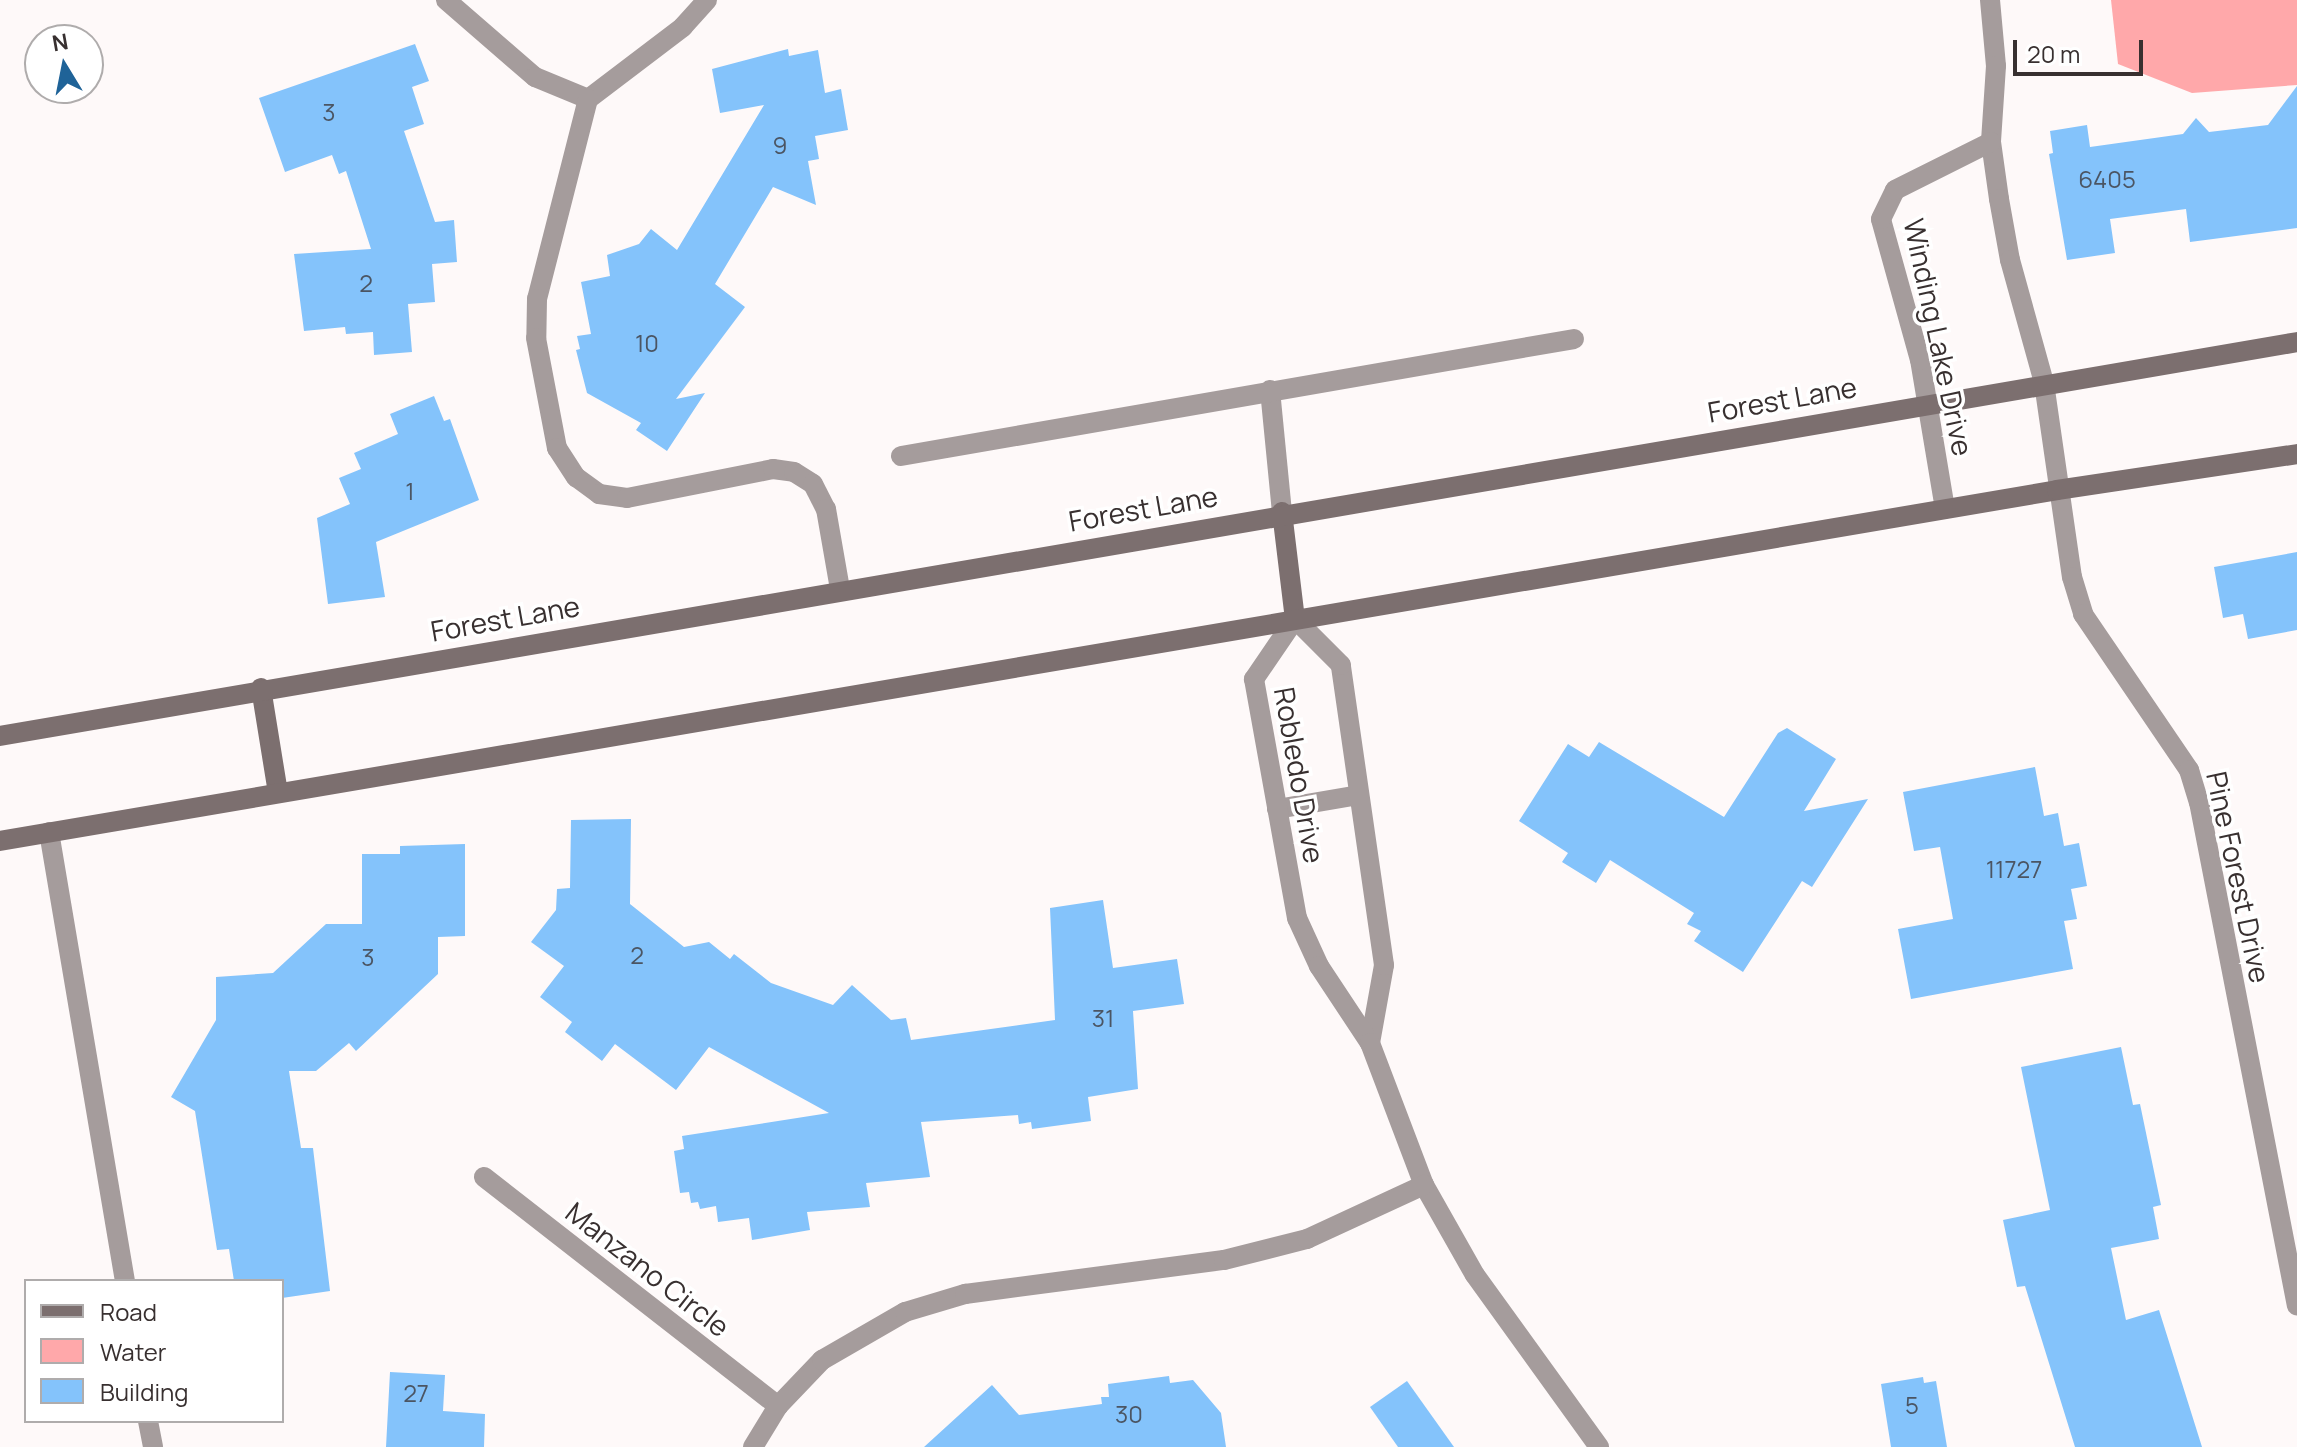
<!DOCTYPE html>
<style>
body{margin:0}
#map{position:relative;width:2297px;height:1447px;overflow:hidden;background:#fef9f9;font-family:Manrope,sans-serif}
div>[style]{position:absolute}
.water>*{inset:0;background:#ffa8aa}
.building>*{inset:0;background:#84c3fb}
.service>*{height:20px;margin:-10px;padding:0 10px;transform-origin:10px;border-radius:10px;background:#a59c9c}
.minor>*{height:20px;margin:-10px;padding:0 10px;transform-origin:10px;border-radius:10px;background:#a59c9c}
.secondary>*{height:20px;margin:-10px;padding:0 10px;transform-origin:10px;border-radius:10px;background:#7c6f6f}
span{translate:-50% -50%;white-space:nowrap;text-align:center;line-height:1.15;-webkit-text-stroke:7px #fff;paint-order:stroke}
.number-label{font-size:24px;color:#4b5563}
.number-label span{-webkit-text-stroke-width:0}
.street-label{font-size:28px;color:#383030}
.legend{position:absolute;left:24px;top:1279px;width:260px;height:144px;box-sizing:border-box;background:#fff;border:2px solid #afacac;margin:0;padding:10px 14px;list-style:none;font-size:24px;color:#383030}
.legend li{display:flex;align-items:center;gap:16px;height:40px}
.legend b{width:40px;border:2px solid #afacac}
.north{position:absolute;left:24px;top:24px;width:80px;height:80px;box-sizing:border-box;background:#fff;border:2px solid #afacac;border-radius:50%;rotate:350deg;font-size:22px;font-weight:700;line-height:32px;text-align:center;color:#383030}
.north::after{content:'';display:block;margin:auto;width:28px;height:36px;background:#1f6398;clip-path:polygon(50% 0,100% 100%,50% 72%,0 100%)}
.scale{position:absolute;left:2013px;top:40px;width:130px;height:36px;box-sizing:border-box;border:4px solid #383030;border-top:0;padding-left:10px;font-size:24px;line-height:28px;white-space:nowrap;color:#383030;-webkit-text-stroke:6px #fff;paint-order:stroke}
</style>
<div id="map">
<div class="water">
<div style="clip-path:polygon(2111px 0,2297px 0,2297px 85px,2192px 93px,2118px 64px)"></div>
</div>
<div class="building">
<div style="clip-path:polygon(415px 44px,429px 81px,412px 87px,424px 124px,404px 131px,435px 222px,454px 220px,457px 262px,432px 264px,435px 302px,408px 304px,412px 352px,374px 355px,373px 332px,346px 334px,345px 327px,304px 331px,294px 254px,371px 249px,346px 171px,339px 174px,332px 155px,285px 172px,259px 98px)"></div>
<div style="clip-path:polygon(788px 49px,789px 56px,818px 50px,825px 93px,841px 89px,848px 130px,815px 136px,819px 159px,808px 161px,816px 205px,773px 187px,715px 284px,745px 307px,676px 399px,705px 393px,667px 451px,636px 430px,641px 423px,587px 393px,576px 350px,580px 349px,577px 336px,591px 334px,581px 282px,610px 276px,607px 255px,639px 244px,651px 229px,677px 250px,764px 105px,720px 113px,712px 69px)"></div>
<div style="clip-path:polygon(2297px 86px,2297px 228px,2190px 242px,2186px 209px,2110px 219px,2115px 253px,2067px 260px,2049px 154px,2053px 153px,2050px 131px,2087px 125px,2090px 147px,2183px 134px,2196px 118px,2209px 132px,2268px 125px)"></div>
<div style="clip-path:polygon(434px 396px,444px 421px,450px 419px,479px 500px,376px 542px,385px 597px,328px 604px,317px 518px,350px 504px,339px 478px,361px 469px,354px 453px,398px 434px,390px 414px)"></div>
<div style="clip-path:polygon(2297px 552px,2297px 630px,2248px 639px,2243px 614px,2223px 618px,2214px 567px)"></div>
<div style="clip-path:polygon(1787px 728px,1836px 759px,1804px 811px,1868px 799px,1812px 887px,1802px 881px,1743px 972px,1694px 941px,1701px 931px,1687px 924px,1694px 913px,1610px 860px,1596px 883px,1562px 862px,1568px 853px,1519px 821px,1568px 744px,1589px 757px,1599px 742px,1724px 817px,1778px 733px)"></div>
<div style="clip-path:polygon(2035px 767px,2044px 816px,2058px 813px,2064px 846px,2079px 843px,2087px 886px,2071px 889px,2077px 919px,2064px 921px,2073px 969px,1911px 999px,1898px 929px,1953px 919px,1940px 847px,1914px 851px,1903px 792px)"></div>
<div style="clip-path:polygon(631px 819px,630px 904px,684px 947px,709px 942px,730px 959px,734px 954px,771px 983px,833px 1005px,852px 985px,891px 1020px,906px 1018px,911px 1040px,1055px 1020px,1050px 908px,1103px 900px,1113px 968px,1177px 959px,1184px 1004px,1133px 1011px,1138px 1089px,1088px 1097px,1091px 1121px,1032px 1129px,1031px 1122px,1019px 1124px,1018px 1115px,921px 1122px,930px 1177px,866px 1183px,870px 1207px,807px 1212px,810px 1230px,752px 1240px,749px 1218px,718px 1222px,716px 1206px,700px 1209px,698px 1202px,691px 1203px,689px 1192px,680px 1193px,674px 1151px,684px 1149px,682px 1136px,829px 1113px,709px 1047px,676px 1090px,615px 1044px,602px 1061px,565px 1032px,572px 1022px,540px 997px,564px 966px,531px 942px,556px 910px,557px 889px,570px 888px,571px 820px)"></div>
<div style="clip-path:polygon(465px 844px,465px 936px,438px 937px,438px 974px,356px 1051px,349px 1043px,316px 1071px,289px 1071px,301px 1148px,313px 1148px,330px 1291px,282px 1298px,282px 1281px,234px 1281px,229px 1249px,217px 1250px,195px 1111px,171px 1097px,216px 1020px,216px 977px,273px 973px,326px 924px,362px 924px,362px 854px,400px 854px,400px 846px)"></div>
<div style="clip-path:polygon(2121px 1047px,2133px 1105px,2140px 1104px,2161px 1205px,2153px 1207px,2159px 1239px,2111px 1248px,2126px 1320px,2159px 1310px,2202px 1447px,2075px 1447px,2025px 1286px,2017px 1287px,2003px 1220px,2050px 1210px,2021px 1067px)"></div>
<div style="clip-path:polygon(390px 1372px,445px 1375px,443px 1411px,485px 1414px,484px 1447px,386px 1447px)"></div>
<div style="clip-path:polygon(1169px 1376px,1170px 1383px,1193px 1380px,1221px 1413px,1226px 1447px,924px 1447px,992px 1385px,1019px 1415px,1102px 1404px,1101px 1397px,1109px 1397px,1108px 1384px)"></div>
<div style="clip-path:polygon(1923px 1377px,1924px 1383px,1936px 1381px,1947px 1447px,1891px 1447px,1881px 1384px)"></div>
<div style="clip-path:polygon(1407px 1381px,1454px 1447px,1398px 1447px,1370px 1407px)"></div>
</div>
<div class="service">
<div style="left:1270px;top:390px;width:123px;rotate:84.4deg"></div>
<div style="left:901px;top:456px;width:683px;rotate:-9.86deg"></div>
<div style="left:1277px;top:809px;width:83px;rotate:-9.7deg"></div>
<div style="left:49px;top:832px;width:455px;rotate:80.4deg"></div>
<div style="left:148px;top:1421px;width:26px;rotate:79deg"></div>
</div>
<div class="minor">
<div style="left:446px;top:0;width:118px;rotate:40.9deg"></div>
<div style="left:535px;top:77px;width:57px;rotate:22.5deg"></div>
<div style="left:707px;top:0;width:36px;rotate:132deg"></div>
<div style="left:683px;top:27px;width:119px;rotate:142.8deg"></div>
<div style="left:588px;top:99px;width:206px;rotate:104.3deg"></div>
<div style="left:537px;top:299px;width:39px;rotate:91deg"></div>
<div style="left:536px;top:338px;width:112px;rotate:79.2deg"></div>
<div style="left:557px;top:448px;width:35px;rotate:57deg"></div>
<div style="left:576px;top:477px;width:29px;rotate:36deg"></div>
<div style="left:599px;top:494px;width:28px;rotate:8deg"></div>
<div style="left:627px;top:498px;width:149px;rotate:-11.2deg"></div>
<div style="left:773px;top:469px;width:21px;rotate:8deg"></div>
<div style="left:794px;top:472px;width:22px;rotate:32deg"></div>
<div style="left:813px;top:484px;width:28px;rotate:63deg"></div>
<div style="left:826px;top:509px;width:81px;rotate:80.1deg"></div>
<div style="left:1990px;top:0;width:66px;rotate:84.8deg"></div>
<div style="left:1996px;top:66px;width:76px;rotate:93.8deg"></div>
<div style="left:1991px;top:142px;width:58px;rotate:82deg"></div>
<div style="left:1999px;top:199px;width:62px;rotate:79.8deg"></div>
<div style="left:2010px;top:260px;width:128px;rotate:74.5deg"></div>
<div style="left:2044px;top:383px;width:196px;rotate:81.8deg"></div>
<div style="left:2072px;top:577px;width:39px;rotate:73deg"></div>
<div style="left:2083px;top:614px;width:189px;rotate:55.8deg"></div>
<div style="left:2189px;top:770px;width:34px;rotate:73deg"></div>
<div style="left:2199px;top:802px;width:513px;rotate:79deg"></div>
<div style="left:1945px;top:509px;width:151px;rotate:-99.5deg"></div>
<div style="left:1920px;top:360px;width:146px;rotate:-105.5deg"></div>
<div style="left:1881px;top:219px;width:32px;rotate:-64deg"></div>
<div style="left:1895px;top:190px;width:107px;rotate:-26.6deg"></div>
<div style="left:1370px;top:1043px;width:79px;rotate:-79.8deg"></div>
<div style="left:1384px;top:965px;width:303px;rotate:-98.2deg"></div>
<div style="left:1341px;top:665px;width:65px;rotate:-135deg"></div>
<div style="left:1295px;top:619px;width:73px;rotate:124.3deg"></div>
<div style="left:1254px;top:679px;width:243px;rotate:79.8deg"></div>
<div style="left:1297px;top:918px;width:53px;rotate:65.4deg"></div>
<div style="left:1319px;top:966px;width:92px;rotate:56.5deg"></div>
<div style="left:1370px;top:1043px;width:152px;rotate:69.2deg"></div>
<div style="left:1424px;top:1185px;width:103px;rotate:60.5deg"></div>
<div style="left:1475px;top:1275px;width:212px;rotate:54.2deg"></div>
<div style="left:484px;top:1177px;width:373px;rotate:37.9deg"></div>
<div style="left:753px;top:1447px;width:48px;rotate:-58.6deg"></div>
<div style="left:778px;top:1406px;width:64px;rotate:-46.3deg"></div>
<div style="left:822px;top:1360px;width:96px;rotate:-30deg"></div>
<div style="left:905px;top:1312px;width:63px;rotate:-16.7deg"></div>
<div style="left:965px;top:1294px;width:261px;rotate:-7.5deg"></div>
<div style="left:1224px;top:1260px;width:86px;rotate:-14.2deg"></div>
<div style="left:1307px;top:1239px;width:129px;rotate:-24.8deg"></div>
</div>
<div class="secondary">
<div style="left:1282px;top:512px;width:108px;rotate:83.1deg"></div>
<div style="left:261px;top:688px;width:106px;rotate:80.8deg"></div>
<div style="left:0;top:736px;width:2331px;rotate:-9.73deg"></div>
<div style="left:0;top:841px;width:2087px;rotate:-9.68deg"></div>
<div style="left:2057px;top:490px;width:243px;rotate:-8.5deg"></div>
</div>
<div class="number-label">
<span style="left:329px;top:112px">3</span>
<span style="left:780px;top:145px">9</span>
<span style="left:2107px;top:179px">6405</span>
<span style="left:366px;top:283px">2</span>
<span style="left:647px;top:343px">10</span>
<span style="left:410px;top:491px">1</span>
<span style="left:2014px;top:869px">11727</span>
<span style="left:637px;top:955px">2</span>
<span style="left:368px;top:957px">3</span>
<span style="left:1103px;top:1018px">31</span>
<span style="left:416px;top:1393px">27</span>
<span style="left:1912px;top:1405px">5</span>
<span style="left:1129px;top:1414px">30</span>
</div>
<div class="street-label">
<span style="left:1939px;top:337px;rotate:78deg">Winding Lake Drive</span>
<span style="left:1782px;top:399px;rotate:-10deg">Forest Lane</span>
<span style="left:1143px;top:508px;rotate:-10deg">Forest Lane</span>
<span style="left:505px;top:618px;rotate:-10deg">Forest Lane</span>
<span style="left:1300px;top:775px;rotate:80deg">Robledo Drive</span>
<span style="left:2239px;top:877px;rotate:78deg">Pine Forest Drive</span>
<span style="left:648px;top:1269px;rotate:38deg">Manzano Circle</span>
</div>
<ul class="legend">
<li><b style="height:10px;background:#7c6f6f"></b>Road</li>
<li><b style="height:22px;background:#ffa8aa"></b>Water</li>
<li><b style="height:22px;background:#84c3fb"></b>Building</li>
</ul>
<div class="north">N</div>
<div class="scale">20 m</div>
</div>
